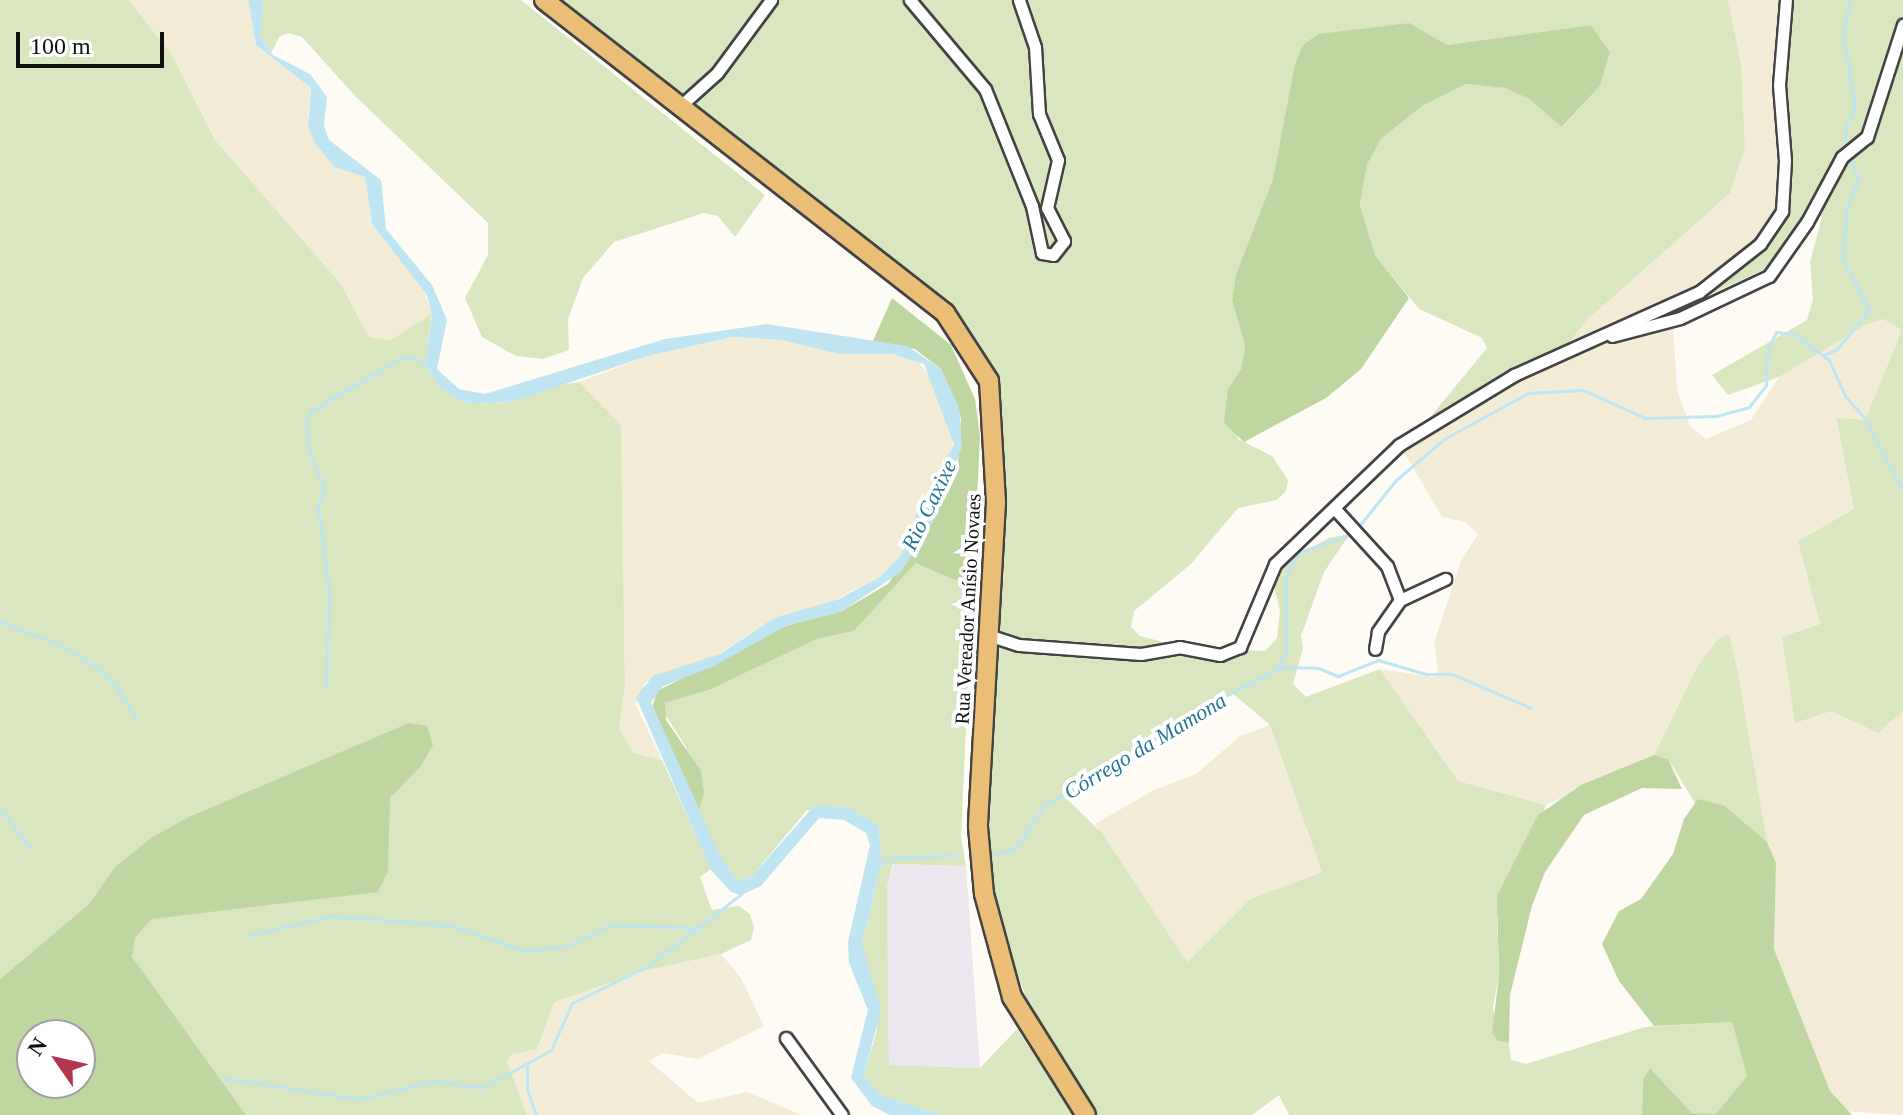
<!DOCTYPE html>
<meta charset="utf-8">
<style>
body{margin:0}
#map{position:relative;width:1903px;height:1115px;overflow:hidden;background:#fefbf5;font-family:Georgia,serif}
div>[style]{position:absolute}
.industrial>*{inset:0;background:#ece6ee}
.farmland>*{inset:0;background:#f2ecd6}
.green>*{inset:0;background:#d9e6c0}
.forest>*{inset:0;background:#c0d6a1}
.water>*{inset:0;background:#bee5f1}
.stream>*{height:3px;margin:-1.5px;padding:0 1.5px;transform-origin:1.5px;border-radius:1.5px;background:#bee5f1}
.roads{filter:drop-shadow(2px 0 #434343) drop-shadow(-2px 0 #434343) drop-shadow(0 2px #434343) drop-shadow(0 -2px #434343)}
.minor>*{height:11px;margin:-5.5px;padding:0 5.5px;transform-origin:5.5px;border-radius:5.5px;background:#fff}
.primary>*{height:18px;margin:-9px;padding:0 9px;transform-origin:9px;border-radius:9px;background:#ebbe77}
span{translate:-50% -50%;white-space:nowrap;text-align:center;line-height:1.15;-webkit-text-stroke:8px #fff;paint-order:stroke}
.street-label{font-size:20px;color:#101010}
.water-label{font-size:22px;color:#247697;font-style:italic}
.north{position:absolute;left:16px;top:1019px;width:80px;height:80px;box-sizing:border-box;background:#fff;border:2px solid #9f9f9f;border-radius:50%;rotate:304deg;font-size:22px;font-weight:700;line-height:32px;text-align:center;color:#101010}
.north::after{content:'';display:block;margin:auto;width:28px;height:36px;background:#b4354d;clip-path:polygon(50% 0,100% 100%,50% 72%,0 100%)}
.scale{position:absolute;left:16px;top:32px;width:148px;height:36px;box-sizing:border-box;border:4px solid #101010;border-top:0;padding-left:10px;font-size:24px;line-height:28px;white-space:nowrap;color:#101010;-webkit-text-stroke:6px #fff;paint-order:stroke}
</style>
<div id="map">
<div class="industrial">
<div style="clip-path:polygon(894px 864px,966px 866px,980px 1068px,889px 1065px,887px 887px)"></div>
</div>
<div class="farmland">
<div style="clip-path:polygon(129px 0,248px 0,256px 45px,311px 88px,308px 116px,315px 143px,334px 167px,365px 177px,372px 224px,423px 289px,432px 313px,391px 340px,369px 337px,341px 284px,215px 140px,172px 55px)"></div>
<div style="clip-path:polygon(1728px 0,1783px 0,1786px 181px,1766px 236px,1679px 308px,1673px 324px,1677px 390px,1690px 426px,1706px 439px,1751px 420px,1779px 377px,1864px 326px,1883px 319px,1902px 330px,1865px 420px,1836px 419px,1854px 509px,1798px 541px,1820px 624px,1783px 637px,1831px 711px,1878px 733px,1903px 711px,1903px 1115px,1844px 1111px,1830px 1091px,1774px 949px,1776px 863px,1767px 842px,1729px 634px,1718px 639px,1697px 667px,1654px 755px,1546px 805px,1458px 781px,1380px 669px,1434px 677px,1438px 671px,1434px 643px,1461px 561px,1478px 534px,1465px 522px,1442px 517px,1401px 447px,1427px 421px,1558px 357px,1586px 321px,1730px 192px,1745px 148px,1741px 64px)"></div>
<div style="clip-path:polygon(732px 337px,781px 340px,839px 354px,880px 352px,916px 358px,937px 387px,952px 429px,953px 454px,920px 505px,902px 555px,880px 577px,817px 609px,768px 622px,716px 656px,646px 682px,636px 705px,662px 760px,634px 753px,619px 729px,625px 687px,621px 426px,579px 382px,648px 356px)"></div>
<div style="clip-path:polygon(1270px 725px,1322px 872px,1250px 899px,1187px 962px,1095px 824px,1154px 790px,1196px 774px,1240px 736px)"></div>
<div style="clip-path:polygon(721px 954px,741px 978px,764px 1026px,698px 1059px,663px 1053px,649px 1061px,698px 1103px,747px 1092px,802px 1115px,527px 1115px,507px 1061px,512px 1054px,537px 1048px,554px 1002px,644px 971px)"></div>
</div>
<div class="green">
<div style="clip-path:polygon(0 0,129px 0,172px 55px,215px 140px,341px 284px,369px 337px,391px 340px,432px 313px,425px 364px,439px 386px,455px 398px,471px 404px,512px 402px,546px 387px,579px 382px,621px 425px,625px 687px,619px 729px,634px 753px,662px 760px,711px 869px,700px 877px,712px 910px,739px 906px,750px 914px,754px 927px,751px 940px,721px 954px,644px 971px,554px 1002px,537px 1049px,512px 1054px,507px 1061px,527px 1115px,246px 1115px,131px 957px,135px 938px,152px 919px,226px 906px,388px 836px,390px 798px,410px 777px,114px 868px,89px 904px,0 979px)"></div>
<div style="clip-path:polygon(264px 0,521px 0,765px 195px,735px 237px,718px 216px,704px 213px,614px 242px,583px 278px,568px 319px,569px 350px,543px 359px,516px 356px,482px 337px,465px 298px,488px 255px,488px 223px,355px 96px,302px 37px,288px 33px,279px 37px,271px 54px,260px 34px)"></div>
<div style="clip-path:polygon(evenodd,544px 0,1728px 0,1741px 64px,1745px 148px,1730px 193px,1586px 321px,1558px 357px,1427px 421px,1487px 348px,1482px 338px,1419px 309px,1375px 255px,1360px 205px,1367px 165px,1381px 139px,1422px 106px,1466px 84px,1505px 88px,1529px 98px,1563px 127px,1600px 86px,1610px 52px,1591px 25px,1447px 45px,1410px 23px,1303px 45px,1273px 179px,1236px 274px,1232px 300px,1245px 346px,1241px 369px,1228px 390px,1238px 439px,1272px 456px,1288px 480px,1286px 491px,1277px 500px,1238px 508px,1191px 564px,1134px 611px,1131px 627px,1140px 636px,1182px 647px,1265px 651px,1277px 638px,1280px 610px,1270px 571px,1329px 538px,1350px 534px,1324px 572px,1301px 636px,1303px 648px,1293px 684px,1306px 697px,1380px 669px,1458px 781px,1546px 805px,1497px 917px,1499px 976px,1493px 1007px,1498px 1041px,1509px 1043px,1511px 1060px,1526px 1064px,1645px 1027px,1732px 1022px,1747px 1076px,1716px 1115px,1692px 1113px,1650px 1068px,1643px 1079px,1642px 1115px,1289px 1115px,1279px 1095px,1252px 1115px,1098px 1115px,1051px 1049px,1029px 1006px,997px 916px,989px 838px,1003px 459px,993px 377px,957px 315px,544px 0,1231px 692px,1270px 725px,1322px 872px,1250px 899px,1187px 962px,1102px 833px,1064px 796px,1231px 692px)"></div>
<div style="clip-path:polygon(1783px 0,1903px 0,1903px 711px,1878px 733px,1831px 711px,1795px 723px,1782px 637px,1820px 624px,1798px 541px,1854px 509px,1836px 418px,1865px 420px,1902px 330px,1883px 319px,1864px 326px,1779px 377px,1728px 395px,1712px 375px,1807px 320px,1813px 299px,1810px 262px,1822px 217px,1814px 212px,1776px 264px,1691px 303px,1766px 236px,1775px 220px,1786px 181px)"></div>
<div style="clip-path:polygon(916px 563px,954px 580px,973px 578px,961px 836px,966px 866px,893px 864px,887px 887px,889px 1065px,980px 1068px,1017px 1029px,1074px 1115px,941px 1115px,880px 1095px,864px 1075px,877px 1030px,862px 944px,882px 859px,878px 825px,807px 810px,751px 877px,737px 880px,723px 864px,699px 809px,686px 747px,663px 711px,665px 703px,709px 690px,817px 639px,854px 631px)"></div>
<div style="clip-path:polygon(1729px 634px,1738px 673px,1767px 842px,1725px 806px,1695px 803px,1668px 759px,1654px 755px,1697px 667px,1718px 639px)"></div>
</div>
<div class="forest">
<div style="clip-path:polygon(1410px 23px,1447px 45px,1591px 25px,1610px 52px,1600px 86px,1562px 127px,1528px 98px,1505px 88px,1466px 84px,1422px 106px,1381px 139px,1367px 165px,1360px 205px,1375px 255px,1409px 298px,1361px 369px,1326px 398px,1244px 442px,1224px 423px,1228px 389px,1241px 369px,1245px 346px,1232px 300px,1236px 274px,1273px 179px,1295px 64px,1303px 45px,1318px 34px)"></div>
<div style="clip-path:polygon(892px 298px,951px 345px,975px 399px,980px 436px,973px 579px,954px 580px,916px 563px,854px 631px,817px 639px,709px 690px,665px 703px,666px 720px,701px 771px,704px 793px,699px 809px,652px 708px,657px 691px,786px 626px,842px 611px,888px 584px,932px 523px,958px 461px,961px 418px,941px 369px,915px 349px,873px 341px)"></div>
<div style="clip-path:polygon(evenodd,409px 723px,427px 726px,433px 745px,420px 767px,390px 798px,388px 871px,378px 892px,152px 919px,135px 938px,132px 957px,246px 1115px,0 1115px,0 979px,89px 904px,114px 868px,151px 838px,189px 817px,409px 723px,32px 1035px,80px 1035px,80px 1083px,32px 1083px,32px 1035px)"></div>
<div style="clip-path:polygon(1654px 755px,1668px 759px,1682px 789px,1642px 788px,1584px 815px,1545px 872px,1532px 906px,1510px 995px,1509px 1043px,1498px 1041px,1492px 1033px,1499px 976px,1497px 896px,1538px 815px,1581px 785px)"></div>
<div style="clip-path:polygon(1698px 799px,1725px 806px,1767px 842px,1776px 863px,1774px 949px,1830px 1091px,1852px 1115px,1642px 1115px,1643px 1079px,1650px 1068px,1692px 1113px,1716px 1114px,1747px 1076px,1732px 1022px,1654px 1026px,1619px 981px,1602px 944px,1619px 911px,1641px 899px,1673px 854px,1684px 819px)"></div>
</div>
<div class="water">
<div style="clip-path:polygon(248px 0,264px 0,260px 34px,271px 54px,310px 74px,327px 97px,324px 125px,329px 140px,381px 180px,386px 229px,432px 285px,447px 320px,437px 369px,459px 389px,485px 394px,665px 339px,767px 324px,907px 346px,941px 369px,959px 407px,962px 447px,932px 523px,901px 572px,842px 611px,786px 626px,712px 667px,663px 686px,651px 702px,721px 858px,737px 880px,751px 877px,814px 806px,848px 807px,878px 825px,882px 859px,862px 944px,881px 1010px,864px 1075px,880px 1095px,941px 1115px,890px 1115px,872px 1106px,851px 1078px,868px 1010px,849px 963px,848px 942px,870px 845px,866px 833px,844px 820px,819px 818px,761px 886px,741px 895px,731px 892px,711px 870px,636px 697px,653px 676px,720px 654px,774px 618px,839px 599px,880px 577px,901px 555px,920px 505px,954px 445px,924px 364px,892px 354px,839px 354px,781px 340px,732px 337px,648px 356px,512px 402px,471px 404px,455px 398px,439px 386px,425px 364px,432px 316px,427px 295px,372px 224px,365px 177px,334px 167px,315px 143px,308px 126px,311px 88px,256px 45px)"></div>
</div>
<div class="stream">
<div style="left:1845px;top:149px;width:20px;rotate:-90deg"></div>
<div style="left:1845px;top:129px;width:26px;rotate:-67deg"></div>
<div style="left:1855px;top:105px;width:71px;rotate:-99.7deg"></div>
<div style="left:1843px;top:35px;width:36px;rotate:-79deg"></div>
<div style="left:1824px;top:355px;width:14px;rotate:-25deg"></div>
<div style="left:1837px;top:349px;width:50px;rotate:-50.6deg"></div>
<div style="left:1869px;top:310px;width:59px;rotate:-117deg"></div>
<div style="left:1842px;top:257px;width:55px;rotate:-83.8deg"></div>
<div style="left:1848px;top:202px;width:25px;rotate:-63deg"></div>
<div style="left:1859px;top:180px;width:26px;rotate:-113deg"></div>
<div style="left:1359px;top:526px;width:58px;rotate:-51.3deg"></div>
<div style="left:1395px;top:481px;width:65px;rotate:-40.6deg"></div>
<div style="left:1444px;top:439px;width:96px;rotate:-28.7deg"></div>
<div style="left:1528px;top:393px;width:55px;rotate:-3.1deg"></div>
<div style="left:1583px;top:390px;width:68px;rotate:24.3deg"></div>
<div style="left:1645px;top:418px;width:71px;rotate:-1.6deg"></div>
<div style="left:1716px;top:416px;width:34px;rotate:-15deg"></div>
<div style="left:1749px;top:407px;width:28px;rotate:-52deg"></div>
<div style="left:1766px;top:385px;width:37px;rotate:-87deg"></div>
<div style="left:1768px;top:348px;width:18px;rotate:-63deg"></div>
<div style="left:1776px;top:332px;width:18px;rotate:6deg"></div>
<div style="left:1794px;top:334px;width:44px;rotate:36.6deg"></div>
<div style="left:1829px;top:360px;width:39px;rotate:66deg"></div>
<div style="left:1845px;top:396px;width:27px;rotate:48deg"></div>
<div style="left:1863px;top:416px;width:84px;rotate:61.6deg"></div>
<div style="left:0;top:622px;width:61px;rotate:20.2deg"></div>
<div style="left:57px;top:643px;width:38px;rotate:30deg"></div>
<div style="left:90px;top:662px;width:34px;rotate:43deg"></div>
<div style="left:115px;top:685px;width:40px;rotate:57.1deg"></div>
<div style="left:1279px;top:667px;width:39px;rotate:1deg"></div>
<div style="left:1318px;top:668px;width:22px;rotate:22deg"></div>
<div style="left:1338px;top:676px;width:43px;rotate:-21.8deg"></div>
<div style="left:1378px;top:660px;width:50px;rotate:16.3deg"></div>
<div style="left:1426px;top:674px;width:26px"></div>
<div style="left:1452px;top:674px;width:86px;rotate:23.3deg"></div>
<div style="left:326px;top:686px;width:96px;rotate:-88.2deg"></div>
<div style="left:329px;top:590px;width:86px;rotate:-97.4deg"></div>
<div style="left:318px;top:505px;width:20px;rotate:-72deg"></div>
<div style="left:324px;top:486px;width:35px;rotate:-115deg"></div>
<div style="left:309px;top:454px;width:33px;rotate:-95deg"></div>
<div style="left:306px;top:421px;width:11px;rotate:-63deg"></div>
<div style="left:311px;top:411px;width:101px;rotate:-30.4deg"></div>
<div style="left:398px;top:360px;width:11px;rotate:-22deg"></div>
<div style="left:408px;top:356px;width:24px;rotate:28deg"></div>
<div style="left:0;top:809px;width:52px;rotate:52deg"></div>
<div style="left:995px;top:854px;width:21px;rotate:-14deg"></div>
<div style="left:1015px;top:849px;width:53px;rotate:-56.6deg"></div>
<div style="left:1044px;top:805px;width:74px;rotate:-26.6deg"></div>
<div style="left:1110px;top:772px;width:97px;rotate:-36.2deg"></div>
<div style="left:1188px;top:715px;width:99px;rotate:-27.1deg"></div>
<div style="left:1276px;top:670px;width:23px;rotate:-61deg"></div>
<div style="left:1287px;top:650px;width:68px;rotate:-91.7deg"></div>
<div style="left:1285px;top:582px;width:17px;rotate:-73deg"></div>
<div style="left:1290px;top:566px;width:17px;rotate:-54deg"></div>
<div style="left:1300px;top:552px;width:57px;rotate:-19.4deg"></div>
<div style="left:879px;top:867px;width:14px;rotate:-39deg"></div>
<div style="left:890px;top:858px;width:66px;rotate:-2.6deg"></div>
<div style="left:249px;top:935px;width:84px;rotate:-13deg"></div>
<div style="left:331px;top:916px;width:32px;rotate:4deg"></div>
<div style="left:363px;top:918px;width:91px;rotate:5deg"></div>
<div style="left:454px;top:926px;width:75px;rotate:19.4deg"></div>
<div style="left:525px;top:951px;width:42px;rotate:-6.8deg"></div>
<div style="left:567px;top:946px;width:48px;rotate:-26deg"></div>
<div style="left:610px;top:925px;width:90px;rotate:1.9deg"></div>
<div style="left:527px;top:1067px;width:22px;rotate:90deg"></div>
<div style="left:527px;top:1089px;width:28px;rotate:71deg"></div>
<div style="left:225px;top:1078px;width:135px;rotate:9deg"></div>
<div style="left:358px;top:1099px;width:79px;rotate:-13.2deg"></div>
<div style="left:435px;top:1081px;width:48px;rotate:8.5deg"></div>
<div style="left:482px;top:1088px;width:79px;rotate:-28.8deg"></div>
<div style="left:551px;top:1050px;width:51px;rotate:-65.9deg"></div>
<div style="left:572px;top:1003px;width:85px;rotate:-26deg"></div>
<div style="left:648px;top:966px;width:118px;rotate:-37.7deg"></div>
</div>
<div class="roads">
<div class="minor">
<div style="left:910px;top:0;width:116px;rotate:49.9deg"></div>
<div style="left:985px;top:89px;width:126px;rotate:68.1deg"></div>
<div style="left:1032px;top:206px;width:48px;rotate:78deg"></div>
<div style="left:1042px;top:253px;width:11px;rotate:10deg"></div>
<div style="left:1053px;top:255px;width:18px;rotate:-52deg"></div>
<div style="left:1064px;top:241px;width:37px;rotate:-117deg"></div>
<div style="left:1047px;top:208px;width:49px;rotate:-77.1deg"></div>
<div style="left:1058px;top:160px;width:50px;rotate:-112.4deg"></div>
<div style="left:1039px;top:114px;width:67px;rotate:-93.4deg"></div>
<div style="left:1035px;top:47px;width:50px;rotate:-108.8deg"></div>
<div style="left:678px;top:108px;width:52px;rotate:-41.9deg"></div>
<div style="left:717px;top:73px;width:91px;rotate:-53.5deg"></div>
<div style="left:1612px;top:336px;width:70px;rotate:-14.8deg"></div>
<div style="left:1680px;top:318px;width:98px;rotate:-25.3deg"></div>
<div style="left:1769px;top:276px;width:66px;rotate:-54.9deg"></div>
<div style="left:1807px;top:222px;width:74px;rotate:-61.7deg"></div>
<div style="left:1842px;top:157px;width:32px;rotate:-39deg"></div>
<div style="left:1867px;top:137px;width:118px;rotate:-72.2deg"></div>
<div style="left:1335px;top:509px;width:77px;rotate:47.6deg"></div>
<div style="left:1387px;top:566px;width:36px;rotate:69deg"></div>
<div style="left:1400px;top:600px;width:39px;rotate:125deg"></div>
<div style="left:1378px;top:632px;width:17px;rotate:100deg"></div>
<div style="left:1400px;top:600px;width:50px;rotate:-25deg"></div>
<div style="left:991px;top:636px;width:29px;rotate:18deg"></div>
<div style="left:1019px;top:645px;width:122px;rotate:4.2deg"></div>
<div style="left:1141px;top:654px;width:39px;rotate:-10deg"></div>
<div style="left:1179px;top:647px;width:42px;rotate:11deg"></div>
<div style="left:1220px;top:655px;width:22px;rotate:-22deg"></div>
<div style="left:1240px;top:647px;width:90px;rotate:-67.1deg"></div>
<div style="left:1275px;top:564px;width:172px;rotate:-43.8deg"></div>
<div style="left:1399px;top:445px;width:135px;rotate:-31.3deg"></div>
<div style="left:1514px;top:375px;width:203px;rotate:-24.2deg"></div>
<div style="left:1699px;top:292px;width:78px;rotate:-38.2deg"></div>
<div style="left:1760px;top:244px;width:40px;rotate:-56deg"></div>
<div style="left:1782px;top:211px;width:50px;rotate:-86.6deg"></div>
<div style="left:1785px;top:161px;width:76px;rotate:-94.5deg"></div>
<div style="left:1779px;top:85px;width:85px;rotate:-85.3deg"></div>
<div style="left:786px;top:1038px;width:95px;rotate:54deg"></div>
</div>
<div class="primary">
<div style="left:544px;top:0;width:509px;rotate:37.97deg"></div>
<div style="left:945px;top:313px;width:81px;rotate:57.1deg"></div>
<div style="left:989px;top:381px;width:121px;rotate:86.7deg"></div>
<div style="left:996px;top:502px;width:325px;rotate:93.2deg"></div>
<div style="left:978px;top:827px;width:67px;rotate:84.9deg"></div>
<div style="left:984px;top:894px;width:107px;rotate:74.8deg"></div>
<div style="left:1012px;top:997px;width:139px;rotate:57.9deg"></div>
</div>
</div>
<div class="street-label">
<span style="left:968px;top:609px;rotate:-87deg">Rua Vereador Anísio Novaes</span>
</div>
<div class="water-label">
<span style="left:929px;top:505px;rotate:-64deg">Rio Caxixe</span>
<span style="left:1145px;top:746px;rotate:-31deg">Córrego da Mamona</span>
</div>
<div class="north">N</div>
<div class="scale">100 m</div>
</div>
